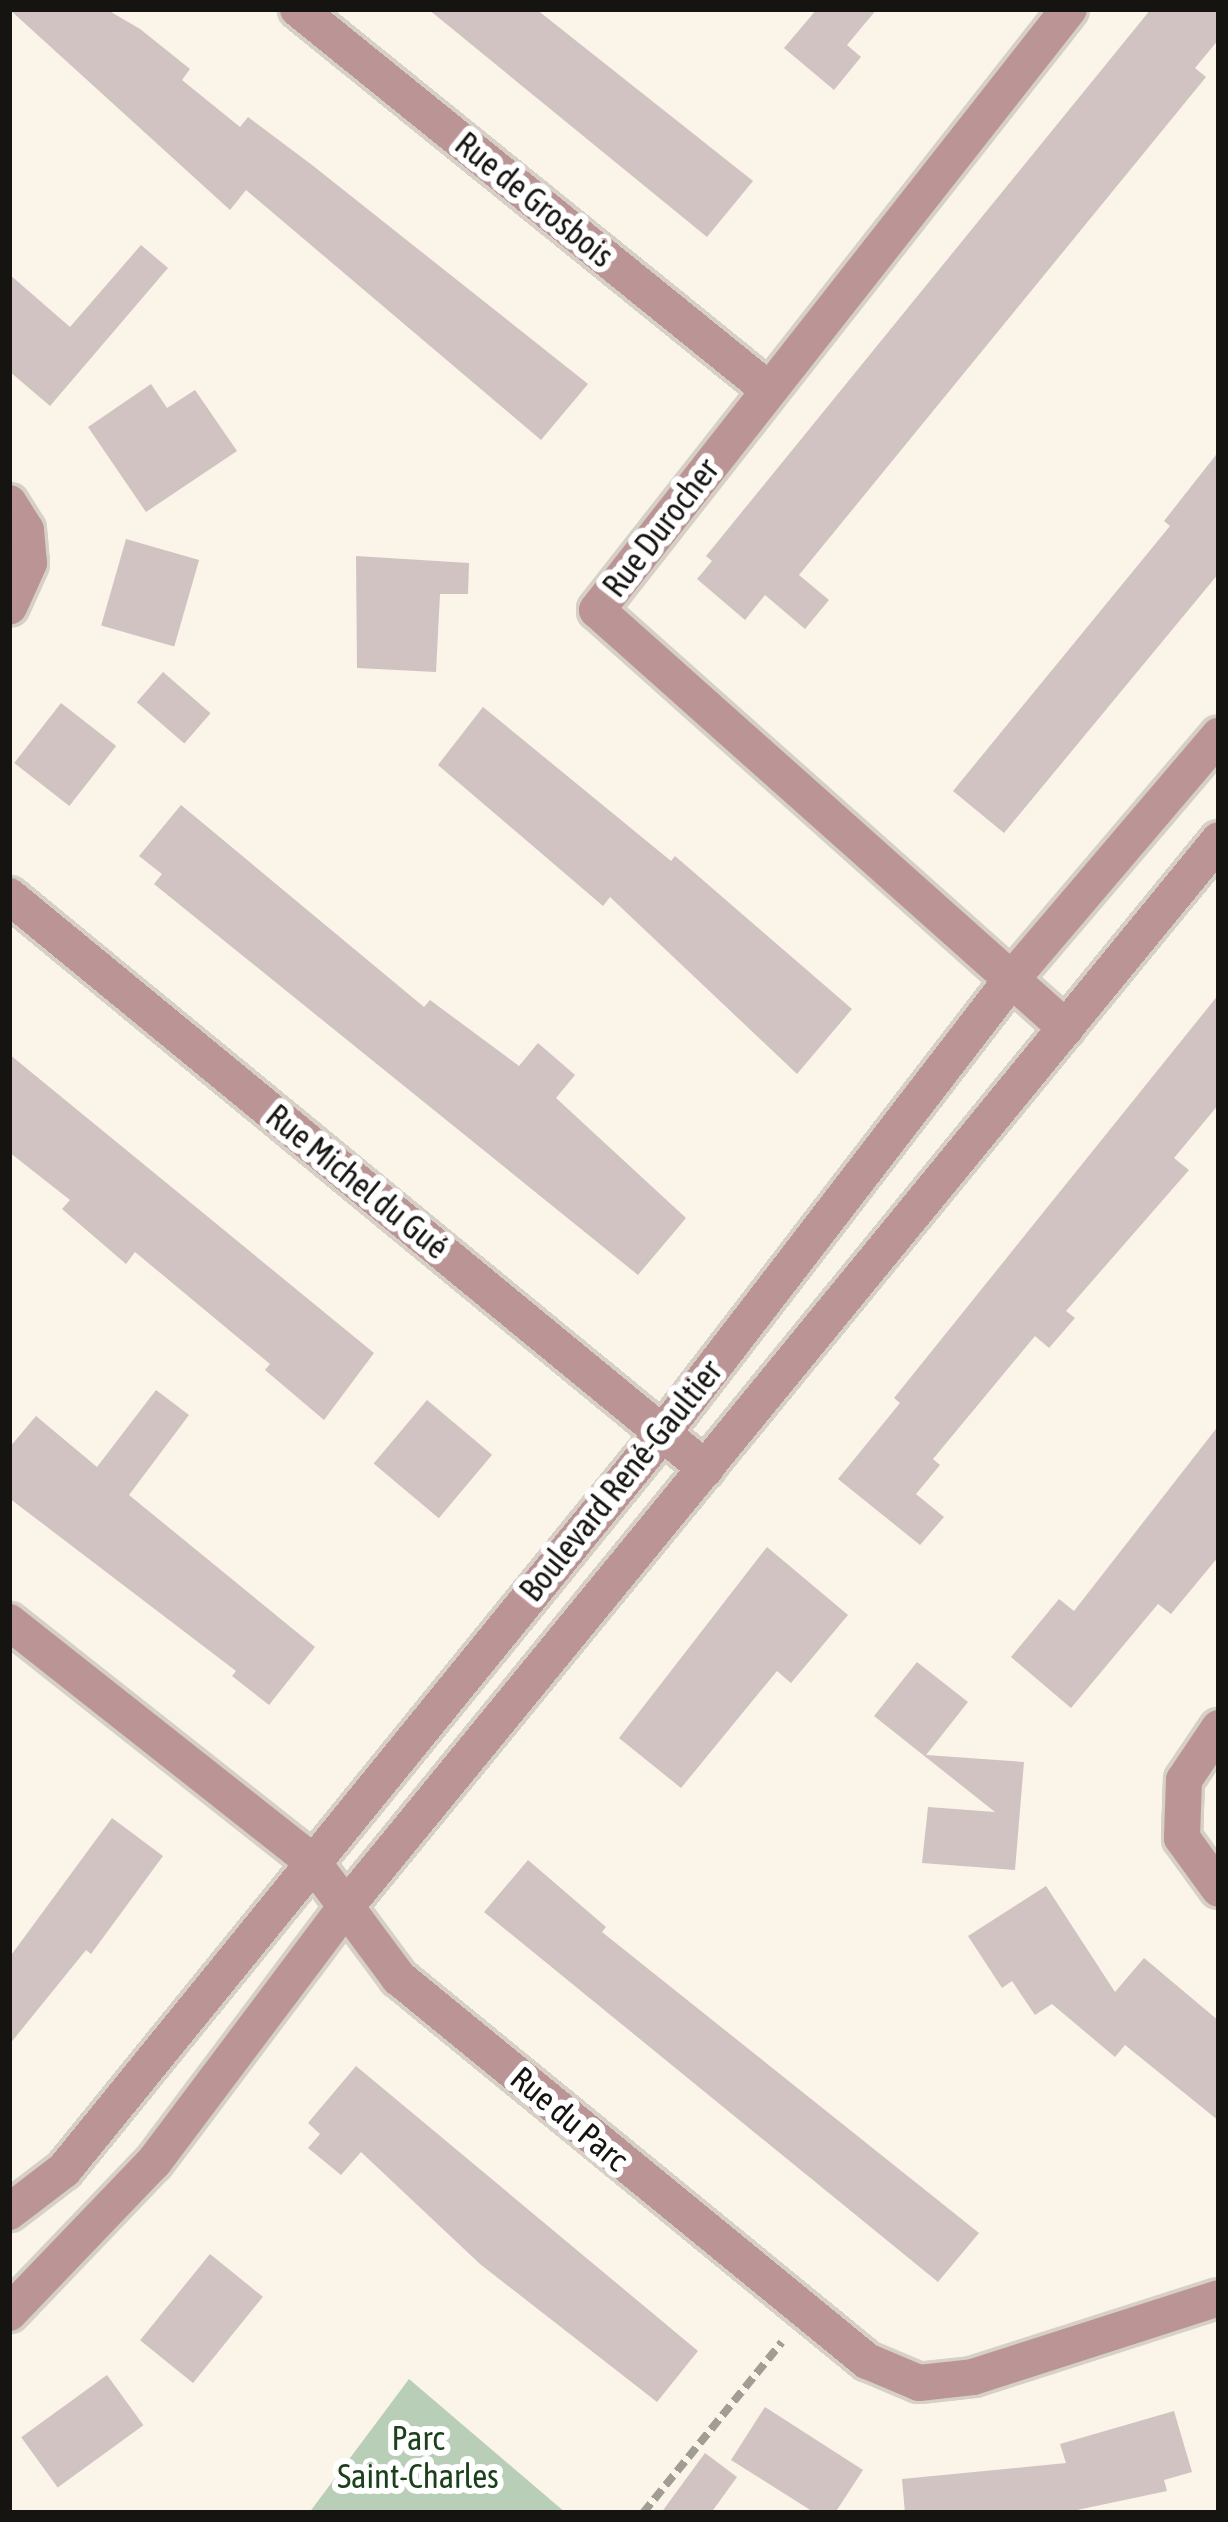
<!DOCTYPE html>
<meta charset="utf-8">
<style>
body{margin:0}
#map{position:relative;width:1228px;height:2522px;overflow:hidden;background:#faf4e9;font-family:"Asap Condensed",sans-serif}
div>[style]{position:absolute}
.green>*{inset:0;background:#b8ceb6}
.building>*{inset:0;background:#d1c3c1;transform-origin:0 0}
.path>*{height:8px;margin-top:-4px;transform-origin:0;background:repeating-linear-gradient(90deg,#a19d94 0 12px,transparent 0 18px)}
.roads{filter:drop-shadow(3px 0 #d6d0c6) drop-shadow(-3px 0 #d6d0c6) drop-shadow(0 3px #d6d0c6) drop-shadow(0 -3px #d6d0c6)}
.minor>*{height:36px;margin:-18px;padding:0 18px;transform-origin:18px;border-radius:18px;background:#bb9496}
span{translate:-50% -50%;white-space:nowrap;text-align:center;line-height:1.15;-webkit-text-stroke:12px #fff;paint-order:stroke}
.street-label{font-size:33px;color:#161410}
.park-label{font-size:33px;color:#1c401c}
.frame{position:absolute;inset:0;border:12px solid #161410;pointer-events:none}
</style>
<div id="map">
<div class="green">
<div style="clip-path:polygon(409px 2379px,566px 2513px,309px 2513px)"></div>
</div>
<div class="building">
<div style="clip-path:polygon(9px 9px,106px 9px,140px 29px,190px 69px,182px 80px,240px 127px,248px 117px,312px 165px,588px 384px,541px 440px,246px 190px,230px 210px)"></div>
<div style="clip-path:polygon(428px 9px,536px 9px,753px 181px,707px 237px)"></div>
<div style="clip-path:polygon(817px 9px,877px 9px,847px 45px,861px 57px,834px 90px,784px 48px)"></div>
<div style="clip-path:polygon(1151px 9px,1219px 9px,1219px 39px,1195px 68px,1206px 77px,799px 575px,829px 600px,805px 629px,765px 595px,745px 620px,697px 579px,712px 561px,706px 556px)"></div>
<div style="clip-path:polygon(141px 245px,168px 268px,50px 406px,9px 371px,9px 274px,70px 327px)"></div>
<div style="clip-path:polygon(151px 384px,167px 408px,195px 390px,237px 451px,146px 512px,88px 427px)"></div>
<div style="clip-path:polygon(1219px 451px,1219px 573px,1004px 833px,953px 791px,1170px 526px,1164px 521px)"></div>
<div style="left:126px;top:539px;width:76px;height:90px;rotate:16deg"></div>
<div style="clip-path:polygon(356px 556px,469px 563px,468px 594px,440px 594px,436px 672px,357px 668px)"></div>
<div style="left:163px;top:672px;width:63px;height:40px;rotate:41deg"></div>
<div style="left:61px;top:703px;width:70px;height:76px;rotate:38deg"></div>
<div style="clip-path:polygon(483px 707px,671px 861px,675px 856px,852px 1009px,797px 1074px,610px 897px,603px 906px,438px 765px)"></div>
<div style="clip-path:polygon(181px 805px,424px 1007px,430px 1000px,519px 1066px,538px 1043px,575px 1075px,556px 1098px,686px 1218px,638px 1275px,154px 884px,162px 874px,139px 856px)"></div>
<div style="clip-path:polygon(1219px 994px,1219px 1104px,1174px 1158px,1189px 1170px,1066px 1311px,1075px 1318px,1049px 1348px,1035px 1336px,933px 1459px,940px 1465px,916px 1494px,944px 1517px,920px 1545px,838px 1479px,900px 1403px,894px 1398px)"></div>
<div style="clip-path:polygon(9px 1054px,374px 1353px,324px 1420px,265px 1370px,270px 1364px,135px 1252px,126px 1264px,62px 1209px,70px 1200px,9px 1152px)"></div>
<div style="clip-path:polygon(156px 1390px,189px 1415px,129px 1495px,315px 1647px,269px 1705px,232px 1676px,236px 1671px,9px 1498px,9px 1448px,36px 1416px,97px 1467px)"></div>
<div style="left:427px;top:1400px;width:85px;height:83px;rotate:40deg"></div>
<div style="clip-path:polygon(1219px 1425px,1219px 1556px,1171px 1614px,1158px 1604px,1071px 1708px,1011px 1657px,1059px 1599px,1074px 1611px)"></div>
<div style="clip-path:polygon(767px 1547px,848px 1615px,791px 1683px,777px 1671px,681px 1788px,619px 1738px)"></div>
<div style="clip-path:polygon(917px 1662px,968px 1702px,926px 1755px,1024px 1762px,1015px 1870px,922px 1863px,928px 1807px,995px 1812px,874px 1716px)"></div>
<div style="clip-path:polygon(112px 1818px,163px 1856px,91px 1954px,86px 1950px,9px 2045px,9px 1958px)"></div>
<div style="clip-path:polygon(528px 1860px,606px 1927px,602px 1932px,979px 2233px,938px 2282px,484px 1912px)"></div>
<div style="clip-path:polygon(1046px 1886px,1115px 1992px,1144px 1958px,1219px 2021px,1219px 2121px,1125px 2045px,1115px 2057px,1052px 2004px,1035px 2015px,1012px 1981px,1002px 1988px,968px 1936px)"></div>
<div style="clip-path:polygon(356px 2066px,698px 2351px,657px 2402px,480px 2264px,361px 2152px,341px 2175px,308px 2148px,320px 2134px,308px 2123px)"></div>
<div style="left:210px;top:2254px;width:68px;height:111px;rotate:39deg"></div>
<div style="left:107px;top:2375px;width:62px;height:106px;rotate:54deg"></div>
<div style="clip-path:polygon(765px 2407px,863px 2470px,835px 2513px,815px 2513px,731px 2460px)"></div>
<div style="clip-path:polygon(1174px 2411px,1192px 2472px,1164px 2480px,1167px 2491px,1063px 2513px,905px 2513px,902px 2479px,1066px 2463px,1060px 2444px)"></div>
<div style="clip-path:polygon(705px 2453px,737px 2477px,711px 2513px,661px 2513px)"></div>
</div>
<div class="path">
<div style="left:643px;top:2513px;width:220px;rotate:-50.9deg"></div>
</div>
<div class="roads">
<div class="minor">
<div style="left:298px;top:9px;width:606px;rotate:38.97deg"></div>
<div style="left:9px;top:503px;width:32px;rotate:58deg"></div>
<div style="left:26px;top:530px;width:33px;rotate:85deg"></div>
<div style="left:29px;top:563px;width:48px;rotate:114.4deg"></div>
<div style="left:9px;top:896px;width:902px;rotate:39.42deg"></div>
<div style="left:1066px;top:1028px;width:628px;rotate:-138.29deg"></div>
<div style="left:597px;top:610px;width:764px;rotate:-51.86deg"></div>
<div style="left:9px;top:1622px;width:386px;rotate:38.3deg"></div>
<div style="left:312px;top:1861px;width:146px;rotate:53.4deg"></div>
<div style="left:399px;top:1978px;width:605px;rotate:39.3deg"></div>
<div style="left:867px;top:2361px;width:56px;rotate:22.9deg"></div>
<div style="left:919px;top:2383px;width:54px;rotate:-6.3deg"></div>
<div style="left:973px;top:2377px;width:258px;rotate:-17.8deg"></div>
<div style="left:1219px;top:1728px;width:63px;rotate:123.9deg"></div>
<div style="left:1184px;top:1780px;width:58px;rotate:92deg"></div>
<div style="left:1182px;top:1838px;width:63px;rotate:54deg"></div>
<div style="left:9px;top:2212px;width:69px;rotate:-37.4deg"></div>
<div style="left:64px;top:2170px;width:948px;rotate:-50.91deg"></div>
<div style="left:662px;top:1434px;width:573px;rotate:-52.45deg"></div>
<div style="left:1011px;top:980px;width:321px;rotate:-49.6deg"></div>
<div style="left:9px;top:2313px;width:209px;rotate:-46.2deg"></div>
<div style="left:154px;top:2162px;width:318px;rotate:-53.1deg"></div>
<div style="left:345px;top:1908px;width:1380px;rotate:-50.7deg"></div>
</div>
</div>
<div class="street-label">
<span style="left:534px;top:200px;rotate:39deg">Rue de Grosbois</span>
<span style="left:661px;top:528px;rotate:-52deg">Rue Durocher</span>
<span style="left:357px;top:1182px;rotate:39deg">Rue Michel du Gué</span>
<span style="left:621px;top:1481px;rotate:-51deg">Boulevard René-Gaultier</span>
<span style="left:569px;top:2119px;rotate:40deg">Rue du Parc</span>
</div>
<div class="park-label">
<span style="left:418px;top:2458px">Parc<br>Saint-Charles</span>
</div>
<div class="frame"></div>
</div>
